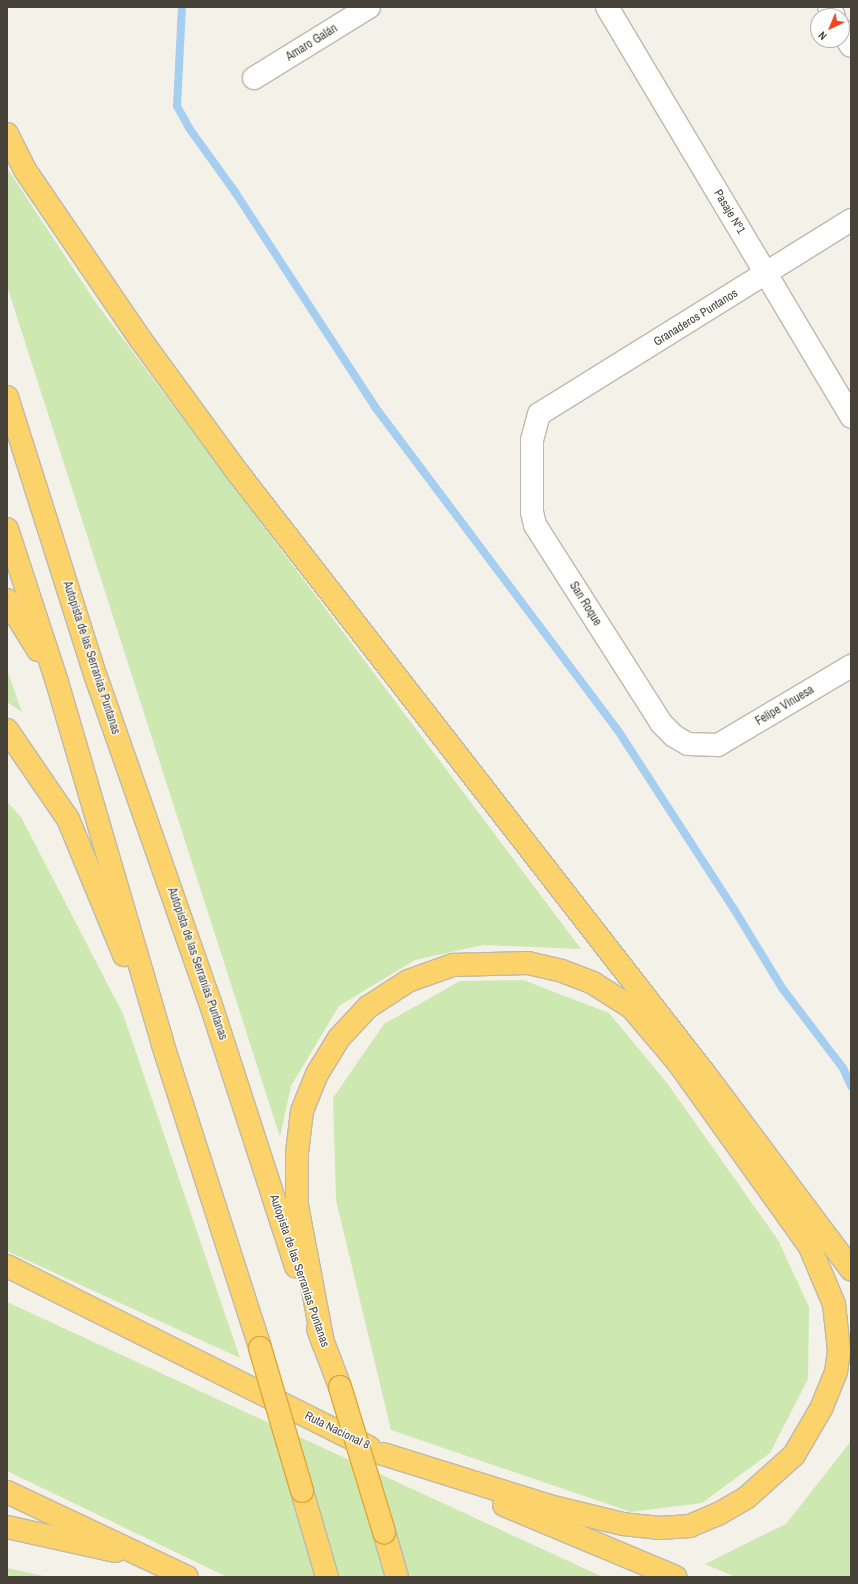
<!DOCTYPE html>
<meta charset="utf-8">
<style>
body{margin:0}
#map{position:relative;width:858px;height:1584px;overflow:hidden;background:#f4f1e8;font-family:"Archivo Narrow",sans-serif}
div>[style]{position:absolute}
.green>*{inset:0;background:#cde8b1}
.stream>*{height:8px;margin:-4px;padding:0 4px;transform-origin:4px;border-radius:4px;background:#a5cef0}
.roads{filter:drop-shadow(1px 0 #bfb9ab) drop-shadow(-1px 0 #bfb9ab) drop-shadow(0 1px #bfb9ab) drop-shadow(0 -1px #bfb9ab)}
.minor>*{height:22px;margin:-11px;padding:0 11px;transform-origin:11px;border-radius:11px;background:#fff}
.highway>*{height:22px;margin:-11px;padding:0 11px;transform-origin:11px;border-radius:11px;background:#fcd26b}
.bridges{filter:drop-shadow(1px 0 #dca73a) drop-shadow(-1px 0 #dca73a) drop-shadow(0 1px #dca73a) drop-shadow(0 -1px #dca73a)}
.highway-bridge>*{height:22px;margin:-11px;padding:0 11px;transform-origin:11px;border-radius:11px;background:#fcd26b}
span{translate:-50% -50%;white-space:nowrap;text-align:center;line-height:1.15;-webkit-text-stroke:3px #fff;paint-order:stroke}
.street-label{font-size:12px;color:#474237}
.frame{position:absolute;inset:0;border:8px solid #474237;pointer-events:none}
.north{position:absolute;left:810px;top:8px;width:40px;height:40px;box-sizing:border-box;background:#fff;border:1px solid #b5b3af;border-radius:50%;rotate:224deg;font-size:11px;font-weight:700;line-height:16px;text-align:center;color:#474237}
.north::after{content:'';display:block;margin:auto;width:14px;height:18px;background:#f8461c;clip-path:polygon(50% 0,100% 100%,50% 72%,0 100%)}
</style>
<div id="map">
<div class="green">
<div style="clip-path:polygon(7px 168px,96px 303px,581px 949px,483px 945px,415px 960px,339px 1006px,291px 1086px,280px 1137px,7px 286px)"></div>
<div style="clip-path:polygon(7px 670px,22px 712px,7px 702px)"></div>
<div style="clip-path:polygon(7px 802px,21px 817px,123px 1014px,240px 1358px,7px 1251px)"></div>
<div style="clip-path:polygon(523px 980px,609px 1013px,667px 1083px,778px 1240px,809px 1307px,808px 1379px,770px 1453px,702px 1503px,631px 1512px,391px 1430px,336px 1200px,333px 1098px,384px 1024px,460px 981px)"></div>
<div style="clip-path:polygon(7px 1302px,603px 1577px,227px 1577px,7px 1471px)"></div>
<div style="clip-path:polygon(851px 1441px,851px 1577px,735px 1577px,705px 1564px,786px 1524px)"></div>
<div style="clip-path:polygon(7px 1568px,48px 1577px,7px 1577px)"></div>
</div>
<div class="stream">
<div style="left:182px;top:7px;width:99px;rotate:92.9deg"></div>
<div style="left:177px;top:106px;width:25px;rotate:61deg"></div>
<div style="left:189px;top:128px;width:79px;rotate:54.3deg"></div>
<div style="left:235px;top:192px;width:257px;rotate:56.9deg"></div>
<div style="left:375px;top:407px;width:403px;rotate:53.1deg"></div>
<div style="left:617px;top:729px;width:215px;rotate:57deg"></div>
<div style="left:734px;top:909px;width:92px;rotate:58.7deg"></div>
<div style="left:782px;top:988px;width:101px;rotate:52.7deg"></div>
<div style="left:843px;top:1068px;width:20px;rotate:66deg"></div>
</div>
<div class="roads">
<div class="minor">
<div style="left:607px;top:7px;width:477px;rotate:59.2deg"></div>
<div style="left:829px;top:7px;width:10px;rotate:61deg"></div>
<div style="left:842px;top:30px;width:18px;rotate:61deg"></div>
<div style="left:254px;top:78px;width:135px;rotate:-31.7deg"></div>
<div style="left:851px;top:220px;width:367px;rotate:148.1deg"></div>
<div style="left:539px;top:414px;width:27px;rotate:105deg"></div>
<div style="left:532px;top:440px;width:72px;rotate:90deg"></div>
<div style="left:532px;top:512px;width:13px;rotate:77deg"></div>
<div style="left:535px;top:525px;width:235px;rotate:57.5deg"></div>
<div style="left:661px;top:723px;width:18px;rotate:45deg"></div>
<div style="left:674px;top:736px;width:16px;rotate:30deg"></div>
<div style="left:688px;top:744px;width:30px;rotate:2deg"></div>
<div style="left:718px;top:745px;width:155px;rotate:-30.7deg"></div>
</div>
<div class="highway">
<div style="left:7px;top:134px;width:40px;rotate:63.4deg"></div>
<div style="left:25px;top:170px;width:206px;rotate:55.7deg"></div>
<div style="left:141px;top:340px;width:165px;rotate:53.9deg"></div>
<div style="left:238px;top:473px;width:761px;rotate:52.15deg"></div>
<div style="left:705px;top:1074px;width:244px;rotate:53.2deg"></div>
<div style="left:7px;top:397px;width:294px;rotate:72.4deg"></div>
<div style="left:96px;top:677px;width:344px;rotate:70.7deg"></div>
<div style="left:210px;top:1002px;width:278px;rotate:72deg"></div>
<div style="left:7px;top:529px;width:161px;rotate:71.9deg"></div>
<div style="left:57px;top:682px;width:375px;rotate:73.7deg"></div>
<div style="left:162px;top:1042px;width:321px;rotate:72.2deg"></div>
<div style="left:7px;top:600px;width:59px;rotate:58.2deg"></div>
<div style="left:7px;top:730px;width:108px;rotate:55.6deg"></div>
<div style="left:68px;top:819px;width:147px;rotate:67.6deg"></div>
<div style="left:7px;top:1266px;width:405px;rotate:26.6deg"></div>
<div style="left:318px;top:1329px;width:62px;rotate:69.2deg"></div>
<div style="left:323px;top:1343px;width:139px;rotate:-100.7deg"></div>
<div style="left:297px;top:1206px;width:53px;rotate:-90deg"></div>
<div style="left:297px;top:1153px;width:42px;rotate:-83.2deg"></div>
<div style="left:302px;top:1111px;width:40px;rotate:-68deg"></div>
<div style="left:317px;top:1074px;width:42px;rotate:-58.6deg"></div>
<div style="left:339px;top:1038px;width:42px;rotate:-46.9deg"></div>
<div style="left:368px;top:1007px;width:48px;rotate:-33deg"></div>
<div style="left:408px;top:981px;width:48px;rotate:-19.6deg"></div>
<div style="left:453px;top:965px;width:75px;rotate:-1.5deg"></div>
<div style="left:528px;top:963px;width:35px;rotate:13deg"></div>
<div style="left:562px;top:971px;width:33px;rotate:21deg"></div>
<div style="left:593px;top:983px;width:46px;rotate:32.7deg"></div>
<div style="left:632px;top:1008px;width:70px;rotate:49.7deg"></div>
<div style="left:677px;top:1061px;width:229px;rotate:54.4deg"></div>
<div style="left:810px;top:1247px;width:62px;rotate:67.2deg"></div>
<div style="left:834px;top:1304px;width:47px;rotate:83.9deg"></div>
<div style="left:839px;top:1351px;width:21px;rotate:98deg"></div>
<div style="left:836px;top:1372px;width:38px;rotate:112deg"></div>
<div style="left:822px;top:1407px;width:56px;rotate:120.3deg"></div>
<div style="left:794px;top:1455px;width:64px;rotate:138.1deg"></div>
<div style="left:746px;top:1498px;width:32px;rotate:150deg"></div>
<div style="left:718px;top:1514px;width:30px;rotate:157deg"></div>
<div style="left:690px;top:1526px;width:30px;rotate:176deg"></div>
<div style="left:660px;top:1528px;width:37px;rotate:-174deg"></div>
<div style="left:623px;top:1524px;width:72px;rotate:-166.3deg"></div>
<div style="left:553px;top:1507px;width:178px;rotate:-162.7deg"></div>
<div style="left:302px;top:1491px;width:90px;rotate:73.8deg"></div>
<div style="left:7px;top:1492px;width:199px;rotate:25.3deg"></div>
<div style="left:504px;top:1505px;width:186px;rotate:22.7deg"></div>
<div style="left:7px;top:1527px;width:111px;rotate:12.5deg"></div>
<div style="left:384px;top:1532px;width:47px;rotate:73.9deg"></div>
</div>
</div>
<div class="bridges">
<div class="highway-bridge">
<div style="left:260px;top:1348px;width:149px;rotate:73.6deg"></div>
<div style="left:340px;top:1387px;width:152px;rotate:73.1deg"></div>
</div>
</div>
<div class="street-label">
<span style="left:312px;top:43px;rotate:-32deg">Amaro Galán</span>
<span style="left:729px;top:212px;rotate:59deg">Pasaje Nº1</span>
<span style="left:696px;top:318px;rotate:-32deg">Granaderos Puntanos</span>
<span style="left:585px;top:604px;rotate:58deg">San Roque</span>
<span style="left:91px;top:658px;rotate:72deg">Autopista de las Serranías Puntanas</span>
<span style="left:785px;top:706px;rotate:-31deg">Felipe Vinuesa</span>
<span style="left:197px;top:964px;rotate:71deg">Autopista de las Serranías Puntanas</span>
<span style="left:299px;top:1271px;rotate:71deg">Autopista de las Serranías Puntanas</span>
<span style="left:337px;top:1431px;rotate:26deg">Ruta Nacional 8</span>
</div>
<div class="frame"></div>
<div class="north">N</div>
</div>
